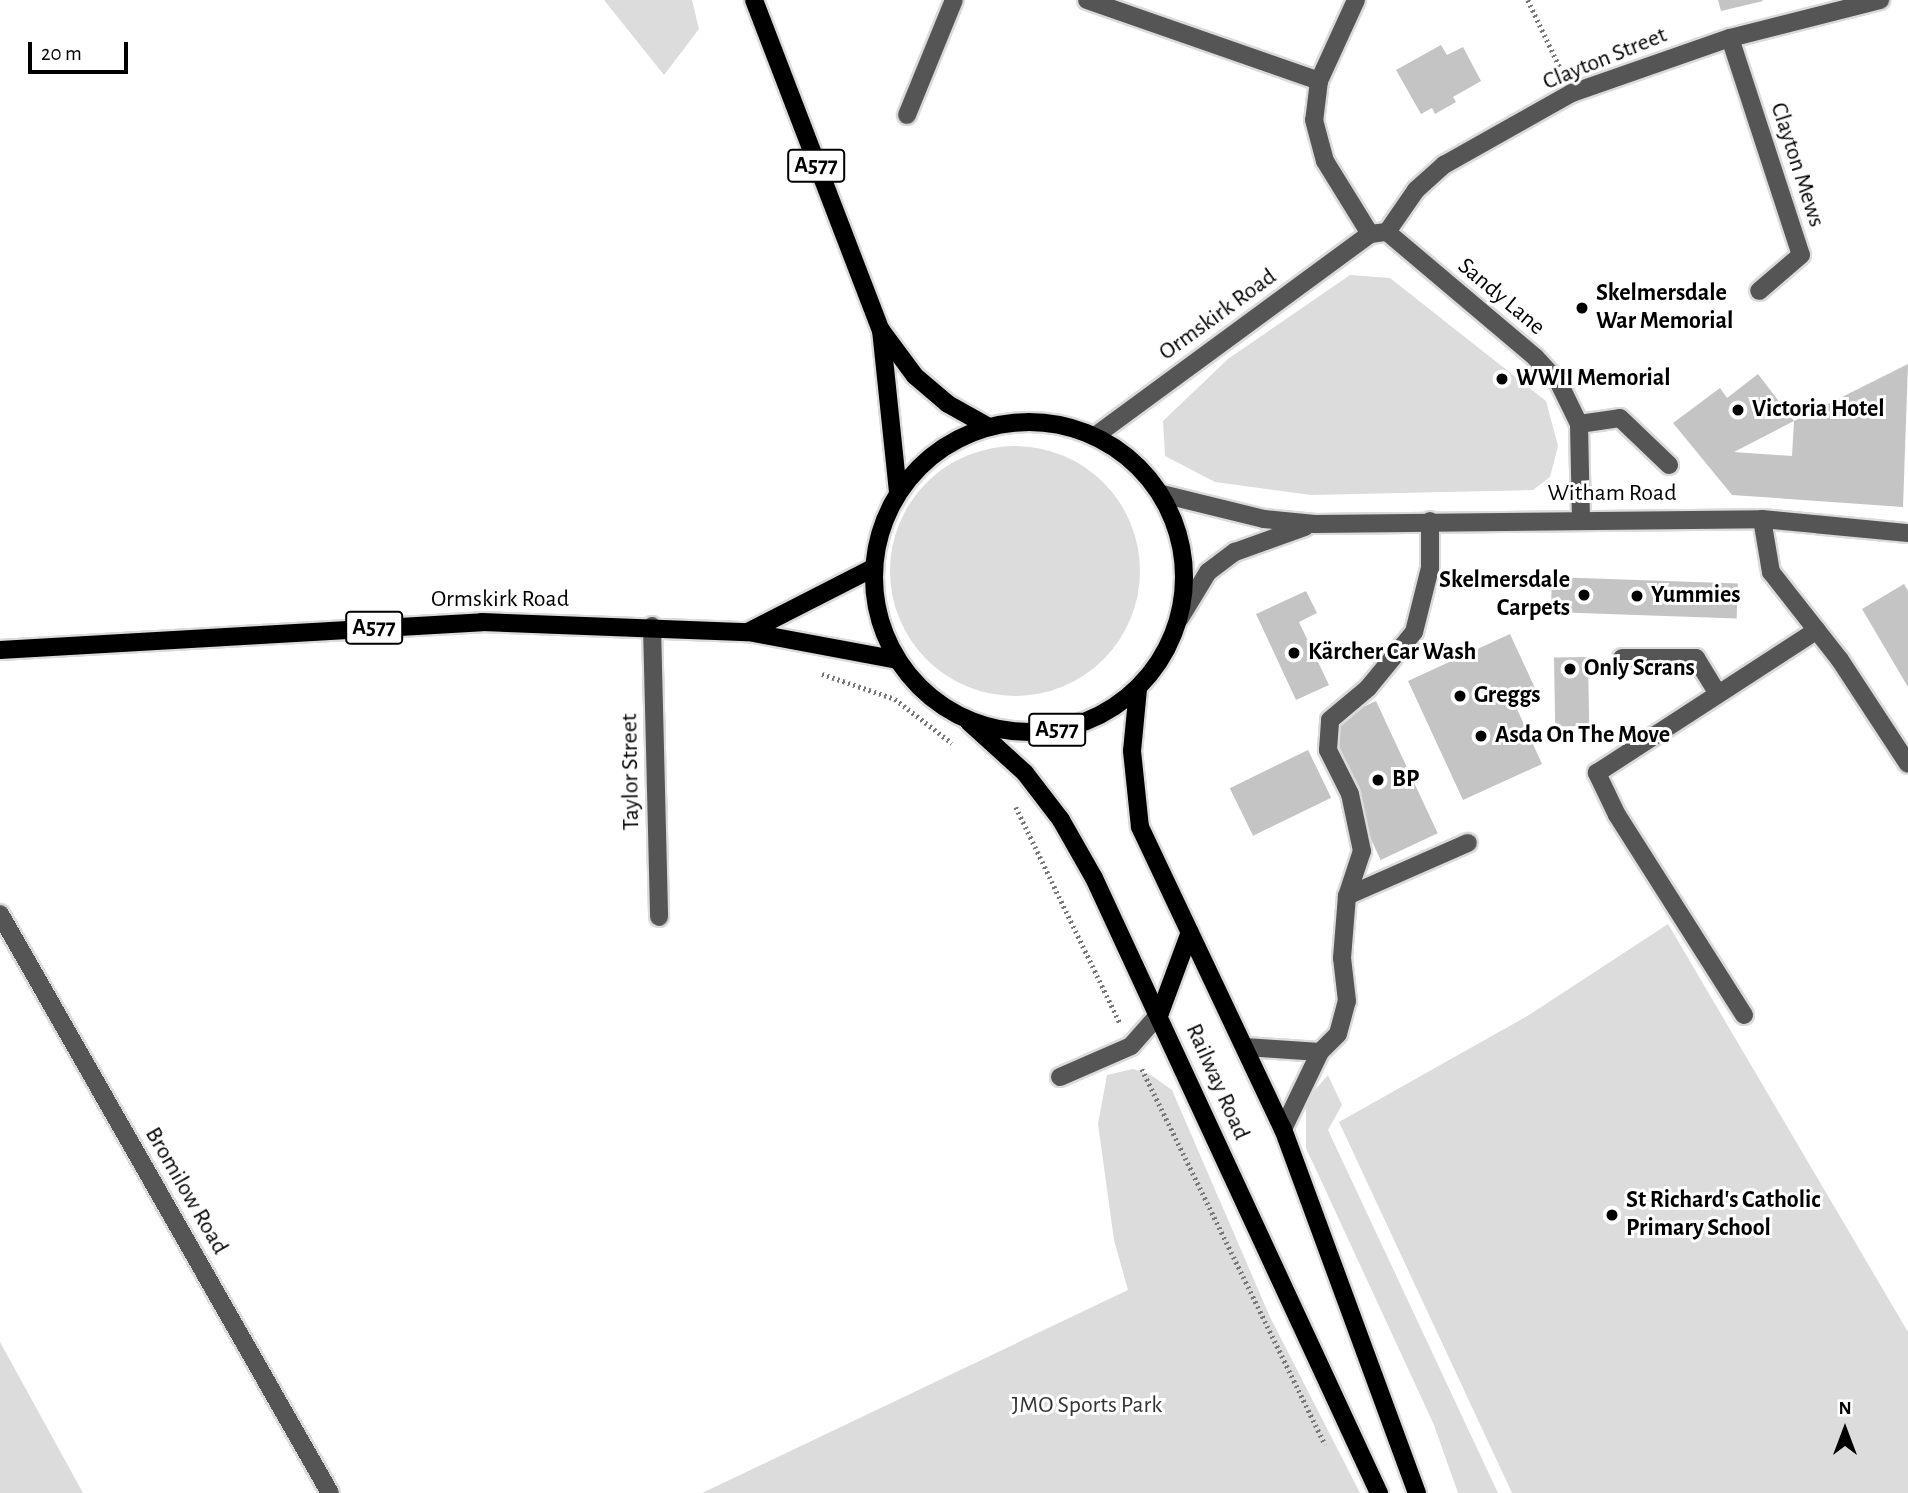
<!DOCTYPE html>
<meta charset="utf-8">
<style>
body{margin:0}
#map{position:relative;width:1908px;height:1493px;overflow:hidden;background:#fff;font-family:"Alegreya Sans",sans-serif}
div>[style]{position:absolute}
.green>*{inset:0;background:#dcdcdc}
.round{border-radius:50%}
.building>*{inset:0;background:#c4c4c4;transform-origin:0 0}
.path>*{height:4.5px;margin-top:-2.25px;transform-origin:0;background:repeating-linear-gradient(90deg,#777 0 2px,transparent 0 5.5px)}
.roads{filter:drop-shadow(2px 0 #dbdbdb) drop-shadow(-2px 0 #dbdbdb) drop-shadow(0 2px #dbdbdb) drop-shadow(0 -2px #dbdbdb)}
.minor>*{height:18px;margin:-9px;padding:0 9px;transform-origin:9px;border-radius:9px;background:#555}
.major>*{height:18px;margin:-9px;padding:0 9px;transform-origin:9px;border-radius:9px;background:#000}
.major>.ring{margin:-9px;padding:0;box-sizing:content-box;background:none;border:18px solid #000;border-radius:50%}
.dots>*{width:19px;height:19px;translate:-50% -50%;box-sizing:border-box;border:4px solid #fff;border-radius:50%}
span{translate:-50% -50%;white-space:nowrap;text-align:center;line-height:1.15;-webkit-text-stroke:6px #fff;paint-order:stroke}
.shield-label span{padding:2px 5px;background:#fff;border:2px solid;border-radius:5px;-webkit-text-stroke-width:0}
.shield-label{font-size:23px;color:#000;font-weight:700}
.street-label{font-size:24px;color:#000}
.poi-label{font-size:24px;color:#000;font-weight:700}
.left{translate:0 -50%;text-align:left}
.right{translate:-100% -50%;text-align:right}
.park-label{font-size:24px;color:#333}
.north{position:absolute;left:1810px;top:1395px;width:70px;height:70px;-webkit-text-stroke:5px #fff;paint-order:stroke;rotate:0deg;font-size:19px;font-weight:700;line-height:28px;text-align:center;color:#000}
.north::after{content:'';display:block;margin:auto;width:24px;height:32px;background:#000;clip-path:polygon(50% 0,100% 100%,50% 72%,0 100%)}
.scale{position:absolute;left:28px;top:42px;width:100px;height:32px;box-sizing:border-box;border:4px solid #000;border-top:0;padding-left:9px;font-size:21px;line-height:24px;white-space:nowrap;color:#000;-webkit-text-stroke:5px #fff;paint-order:stroke}
</style>
<div id="map">
<div class="green">
<div style="clip-path:polygon(604px 0,692px 0,699px 29px,664px 75px)"></div>
<div style="clip-path:polygon(1350px 275px,1390px 278px,1546px 401px,1558px 446px,1550px 477px,1533px 490px,1311px 495px,1215px 482px,1165px 456px,1163px 421px,1228px 359px)"></div>
<div class="round" style="left:890px;top:446px;width:250px;height:250px"></div>
<div style="clip-path:polygon(1668px 924px,1908px 1332px,1908px 1493px,1512px 1493px,1339px 1122px,1529px 1015px)"></div>
<div style="clip-path:polygon(1133px 1069px,1151px 1075px,1172px 1090px,1270px 1317px,1360px 1493px,702px 1493px,1128px 1290px,1114px 1240px,1098px 1124px,1107px 1075px)"></div>
<div style="clip-path:polygon(1328px 1075px,1342px 1105px,1328px 1130px,1498px 1493px,1458px 1493px,1434px 1425px,1306px 1148px,1306px 1100px)"></div>
<div style="clip-path:polygon(0 1342px,83px 1493px,0 1493px)"></div>
</div>
<div class="building">
<div style="clip-path:polygon(1718px 0,1762px 0,1763px 1px,1721px 11px)"></div>
<div style="clip-path:polygon(1441px 45px,1447px 55px,1463px 47px,1481px 81px,1453px 97px,1456px 102px,1435px 114px,1432px 108px,1421px 114px,1396px 70px)"></div>
<div style="clip-path:polygon(1908px 364px,1903px 507px,1732px 495px,1673px 423px,1720px 388px,1727px 398px,1758px 374px,1794px 421px,1734px 452px,1792px 456px,1794px 421px)"></div>
<div style="left:1552px;top:577px;width:186px;height:35px;rotate:2deg"></div>
<div style="clip-path:polygon(1904px 584px,1908px 591px,1908px 687px,1862px 609px)"></div>
<div style="clip-path:polygon(1306px 591px,1317px 613px,1299px 622px,1329px 685px,1296px 700px,1256px 614px)"></div>
<div style="clip-path:polygon(1510px 634px,1540px 699px,1517px 709px,1542px 764px,1463px 800px,1408px 681px)"></div>
<div style="left:1588px;top:657px;width:69px;height:34px;rotate:89deg"></div>
<div style="left:1376px;top:701px;width:146px;height:63px;rotate:65deg"></div>
<div style="left:1308px;top:750px;width:53px;height:87px;rotate:64deg"></div>
</div>
<div class="path">
<div style="left:1528px;top:0;width:80px;rotate:64.7deg"></div>
<div style="left:822px;top:674px;width:77px;rotate:18.9deg"></div>
<div style="left:895px;top:699px;width:72px;rotate:37.7deg"></div>
<div style="left:1016px;top:807px;width:240px;rotate:64.3deg"></div>
<div style="left:1142px;top:1069px;width:418px;rotate:64deg"></div>
</div>
<div class="roads">
<div class="minor">
<div style="left:1087px;top:0;width:246px;rotate:19.2deg"></div>
<div style="left:1356px;top:0;width:89px;rotate:114.6deg"></div>
<div style="left:1319px;top:81px;width:39px;rotate:97deg"></div>
<div style="left:1314px;top:120px;width:42px;rotate:75deg"></div>
<div style="left:1325px;top:161px;width:86px;rotate:58.3deg"></div>
<div style="left:1730px;top:38px;width:228px;rotate:71.9deg"></div>
<div style="left:1801px;top:255px;width:55px;rotate:139.4deg"></div>
<div style="left:907px;top:115px;width:124px;rotate:-67.8deg"></div>
<div style="left:1387px;top:232px;width:51px;rotate:-55.4deg"></div>
<div style="left:1416px;top:190px;width:38px;rotate:-42deg"></div>
<div style="left:1444px;top:165px;width:147px;rotate:-29.4deg"></div>
<div style="left:1572px;top:93px;width:167px;rotate:-19.2deg"></div>
<div style="left:1730px;top:38px;width:155px;rotate:-14.2deg"></div>
<div style="left:1370px;top:234px;width:17px;rotate:-7deg"></div>
<div style="left:1387px;top:232px;width:194px;rotate:40.2deg"></div>
<div style="left:1535px;top:357px;width:35px;rotate:47deg"></div>
<div style="left:1559px;top:383px;width:46px;rotate:64deg"></div>
<div style="left:1579px;top:424px;width:95px;rotate:88.8deg"></div>
<div style="left:1579px;top:424px;width:41px;rotate:-8.3deg"></div>
<div style="left:1620px;top:418px;width:68px;rotate:43.8deg"></div>
<div style="left:1095px;top:436px;width:341px;rotate:-36.3deg"></div>
<div style="left:1162px;top:494px;width:105px;rotate:13.8deg"></div>
<div style="left:1264px;top:519px;width:51px;rotate:5.6deg"></div>
<div style="left:1315px;top:524px;width:447px;rotate:-0.6deg"></div>
<div style="left:1762px;top:519px;width:147px;rotate:5.5deg"></div>
<div style="left:1762px;top:519px;width:54px;rotate:80.4deg"></div>
<div style="left:1771px;top:572px;width:112px;rotate:51.9deg"></div>
<div style="left:1840px;top:660px;width:124px;rotate:56.8deg"></div>
<div style="left:1180px;top:618px;width:54px;rotate:-58.7deg"></div>
<div style="left:1208px;top:572px;width:34px;rotate:-37deg"></div>
<div style="left:1235px;top:552px;width:74px;rotate:-19.7deg"></div>
<div style="left:652px;top:626px;width:291px;rotate:88.6deg"></div>
<div style="left:1622px;top:658px;width:74px"></div>
<div style="left:1696px;top:658px;width:42px;rotate:58.6deg"></div>
<div style="left:1347px;top:896px;width:132px;rotate:-23.7deg"></div>
<div style="left:0;top:914px;width:666px;rotate:60.32deg"></div>
<div style="left:1744px;top:1015px;width:237px;rotate:-122.4deg"></div>
<div style="left:1617px;top:815px;width:47px;rotate:-115.5deg"></div>
<div style="left:1597px;top:773px;width:262px;rotate:-33deg"></div>
<div style="left:1245px;top:1047px;width:75px;rotate:3.8deg"></div>
<div style="left:1060px;top:1077px;width:77px;rotate:-23.6deg"></div>
<div style="left:1131px;top:1046px;width:44px;rotate:-48.7deg"></div>
<div style="left:1283px;top:1129px;width:85px;rotate:-64.3deg"></div>
<div style="left:1320px;top:1052px;width:25px;rotate:-45deg"></div>
<div style="left:1338px;top:1034px;width:34px;rotate:-75deg"></div>
<div style="left:1347px;top:1001px;width:43px;rotate:-96.6deg"></div>
<div style="left:1342px;top:958px;width:62px;rotate:-85.4deg"></div>
<div style="left:1347px;top:896px;width:47px;rotate:-71.6deg"></div>
<div style="left:1362px;top:851px;width:58px;rotate:-101.9deg"></div>
<div style="left:1350px;top:794px;width:49px;rotate:-116.6deg"></div>
<div style="left:1328px;top:750px;width:30px;rotate:-86deg"></div>
<div style="left:1330px;top:720px;width:50px;rotate:-40.1deg"></div>
<div style="left:1368px;top:688px;width:72px;rotate:-50.6deg"></div>
<div style="left:1414px;top:632px;width:66px;rotate:-76deg"></div>
<div style="left:1430px;top:568px;width:47px;rotate:-90deg"></div>
</div>
<div class="major">
<div style="left:754px;top:0;width:354px;rotate:69deg"></div>
<div style="left:881px;top:330px;width:163px;rotate:84deg"></div>
<div style="left:881px;top:330px;width:57px;rotate:53.5deg"></div>
<div style="left:915px;top:376px;width:43px;rotate:40.3deg"></div>
<div style="left:948px;top:404px;width:47px;rotate:29.3deg"></div>
<div class="ring" style="left:874px;top:422px;width:292px;height:292px"></div>
<div style="left:748px;top:632px;width:140px;rotate:-27.1deg"></div>
<div style="left:0;top:650px;width:483px;rotate:-3.3deg"></div>
<div style="left:482px;top:622px;width:266px;rotate:2.2deg"></div>
<div style="left:748px;top:632px;width:152px;rotate:10.6deg"></div>
<div style="left:1138px;top:689px;width:62px;rotate:95.5deg"></div>
<div style="left:1132px;top:751px;width:76px;rotate:84deg"></div>
<div style="left:1140px;top:827px;width:334px;rotate:64.7deg"></div>
<div style="left:1283px;top:1129px;width:388px;rotate:69.8deg"></div>
<div style="left:969px;top:722px;width:76px;rotate:42.3deg"></div>
<div style="left:1025px;top:773px;width:59px;rotate:52.5deg"></div>
<div style="left:1061px;top:820px;width:67px;rotate:60.4deg"></div>
<div style="left:1094px;top:878px;width:678px;rotate:65.14deg"></div>
<div style="left:1160px;top:1013px;width:86px;rotate:-69.7deg"></div>
</div>
</div>
<div class="dots">
<div style="left:1582px;top:308px;background:#000"></div>
<div style="left:1502px;top:379px;background:#000"></div>
<div style="left:1738px;top:410px;background:#000"></div>
<div style="left:1584px;top:595px;background:#000"></div>
<div style="left:1637px;top:596px;background:#000"></div>
<div style="left:1294px;top:653px;background:#000"></div>
<div style="left:1570px;top:669px;background:#000"></div>
<div style="left:1460px;top:696px;background:#000"></div>
<div style="left:1481px;top:736px;background:#000"></div>
<div style="left:1378px;top:780px;background:#000"></div>
<div style="left:1612px;top:1215px;background:#000"></div>
</div>
<div class="shield-label">
<span style="left:816px;top:166px">A577</span>
<span style="left:374px;top:628px">A577</span>
<span style="left:1057px;top:730px">A577</span>
</div>
<div class="street-label">
<span style="left:1605px;top:59px;rotate:-22deg">Clayton Street</span>
<span style="left:1797px;top:165px;rotate:72deg">Clayton Mews</span>
<span style="left:1501px;top:297px;rotate:40deg">Sandy Lane</span>
<span style="left:1218px;top:315px;rotate:-36deg">Ormskirk Road</span>
<span style="left:1612px;top:494px">Witham Road</span>
<span style="left:500px;top:600px">Ormskirk Road</span>
<span style="left:631px;top:772px;rotate:-91deg">Taylor Street</span>
<span style="left:1217px;top:1082px;rotate:66deg">Railway Road</span>
<span style="left:186px;top:1191px;rotate:60deg">Bromilow Road</span>
</div>
<div class="poi-label">
<span class="left" style="left:1596px;top:308px">Skelmersdale<br>War Memorial</span>
<span class="left" style="left:1516px;top:379px">WWII Memorial</span>
<span class="left" style="left:1752px;top:410px">Victoria Hotel</span>
<span class="right" style="left:1570px;top:595px">Skelmersdale<br>Carpets</span>
<span class="left" style="left:1651px;top:596px">Yummies</span>
<span class="left" style="left:1308px;top:653px">Kärcher Car Wash</span>
<span class="left" style="left:1584px;top:669px">Only Scrans</span>
<span class="left" style="left:1474px;top:696px">Greggs</span>
<span class="left" style="left:1495px;top:736px">Asda On The Move</span>
<span class="left" style="left:1392px;top:780px">BP</span>
<span class="left" style="left:1626px;top:1215px">St Richard's Catholic<br>Primary School</span>
</div>
<div class="park-label">
<span style="left:1087px;top:1406px">JMO Sports Park</span>
</div>
<div class="north">N</div>
<div class="scale">20 m</div>
</div>
